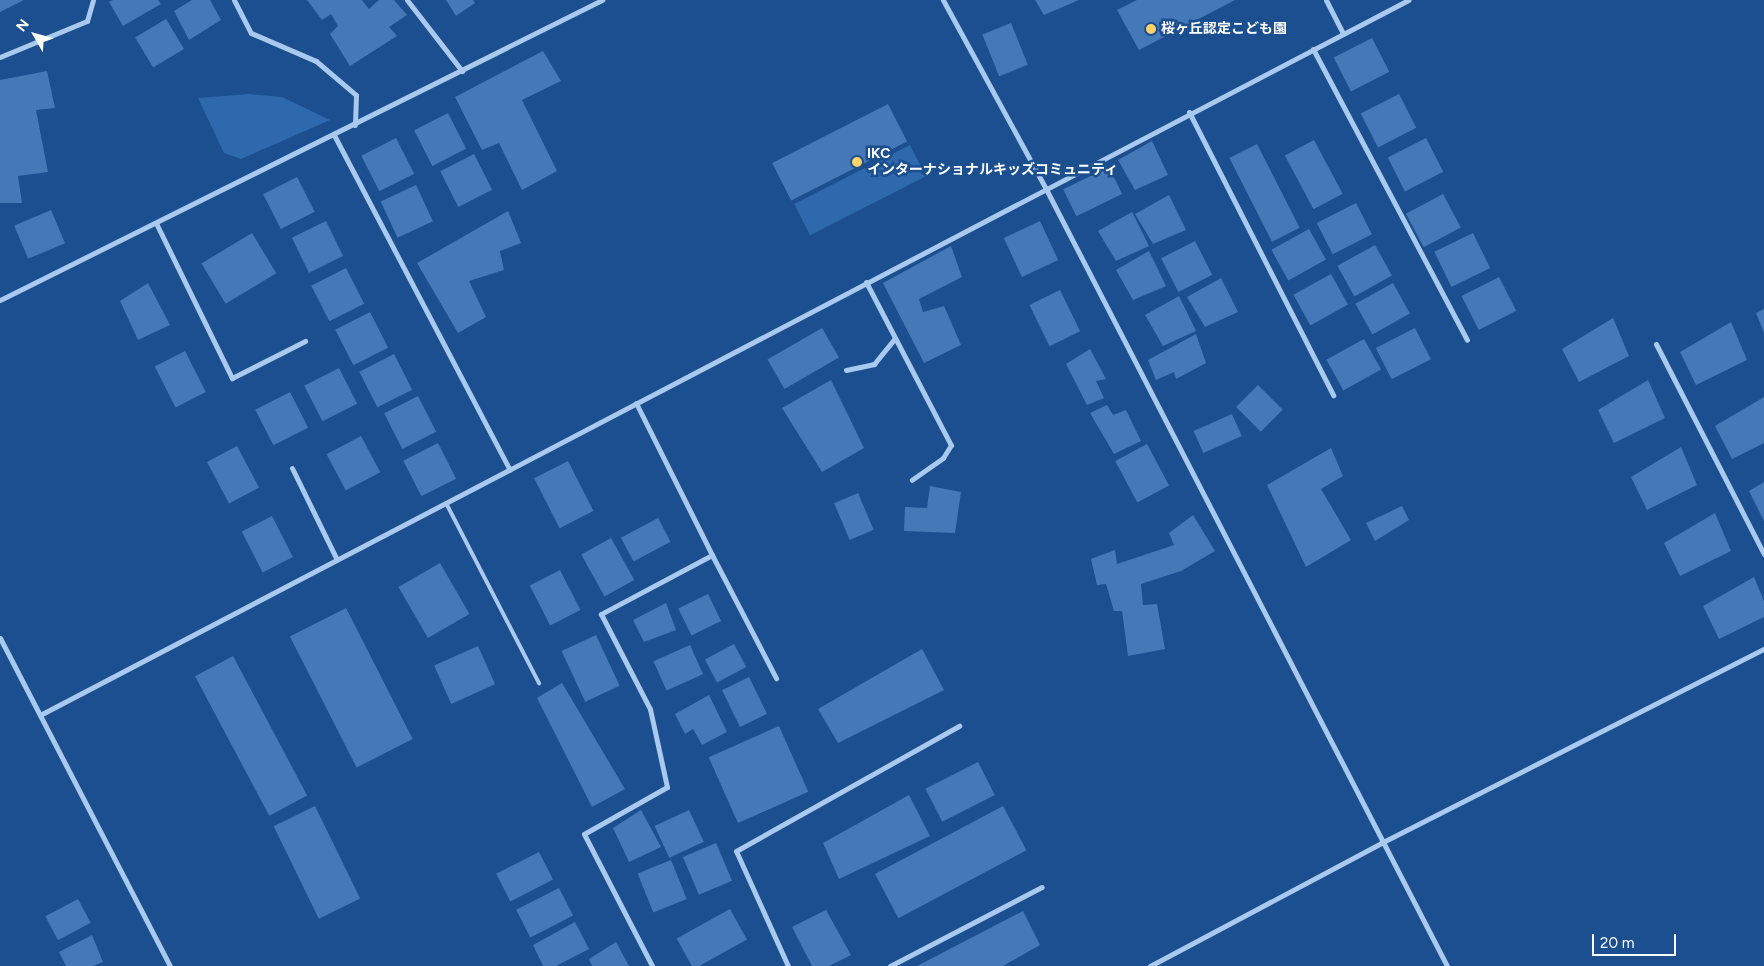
<!DOCTYPE html>
<meta charset="utf-8">
<style>
body{margin:0}
#map{position:relative;width:1764px;height:966px;overflow:hidden;background:#1b4f8f;font-family:Figtree,"Noto Sans JP",sans-serif}
div>[style]{position:absolute}
.green>*{inset:0;background:#2e69ad;transform-origin:0 0}
.building>*{inset:0;background:#4478b7;transform-origin:0 0}
.service>*{height:4px;margin:-2px;padding:0 2px;transform-origin:2px;border-radius:2px;background:#a9c9ee}
.minor>*{height:5px;margin:-2.5px;padding:0 2.5px;transform-origin:2.5px;border-radius:2.5px;background:#a9c9ee}
.dots>*{width:14px;height:14px;translate:-50% -50%;box-sizing:border-box;border:2px solid #1b4f8f;border-radius:50%}
span{translate:-50% -50%;white-space:nowrap;text-align:center;line-height:1.15;-webkit-text-stroke:5px #1b4f8f;paint-order:stroke}
.poi-label{font-size:14px;color:#fff;font-weight:700}
.left{translate:0 -50%;text-align:left}
.north{position:absolute;left:10px;top:10px;width:50px;height:50px;-webkit-text-stroke:4px #1b4f8f;paint-order:stroke;rotate:308deg;font-size:14px;font-weight:700;line-height:20px;text-align:center;color:#fff}
.north::after{content:'';display:block;margin:auto;width:18px;height:22px;background:#fff;clip-path:polygon(50% 0,100% 100%,50% 72%,0 100%)}
.scale{position:absolute;left:1592px;top:934px;width:84px;height:22px;box-sizing:border-box;border:2px solid #fff;border-top:0;padding-left:6px;font-size:15px;line-height:18px;white-space:nowrap;color:#fff;-webkit-text-stroke:4px #1b4f8f;paint-order:stroke}
</style>
<div id="map">
<div class="green">
<div style="clip-path:polygon(249px 94px,282px 97px,330px 120px,241px 159px,224px 153px,198px 98px)"></div>
<div style="left:910px;top:145px;width:35px;height:130px;rotate:63deg"></div>
</div>
<div class="building">
<div style="clip-path:polygon(0 0,24px 0,0 12px)"></div>
<div style="clip-path:polygon(113px 0,158px 0,161px 4px,123px 26px,109px 2px)"></div>
<div style="clip-path:polygon(192px 0,210px 0,221px 20px,189px 40px,174px 11px)"></div>
<div style="clip-path:polygon(307px 0,362px 0,369px 9px,379px 0,394px 0,407px 15px,389px 27px,397px 36px,350px 66px,330px 34px,338px 26px,331px 14px,322px 20px)"></div>
<div style="clip-path:polygon(446px 0,473px 0,475px 3px,456px 16px)"></div>
<div style="clip-path:polygon(1035px 0,1079px 0,1044px 15px)"></div>
<div style="clip-path:polygon(1137px 0,1235px 0,1139px 50px,1117px 10px)"></div>
<div style="left:166px;top:19px;width:35px;height:36px;rotate:59deg"></div>
<div style="left:1011px;top:23px;width:45px;height:31px;rotate:68deg"></div>
<div style="left:1372px;top:38px;width:38px;height:43px;rotate:63deg"></div>
<div style="clip-path:polygon(543px 51px,561px 81px,522px 100px,557px 171px,522px 190px,499px 143px,482px 150px,455px 97px)"></div>
<div style="clip-path:polygon(47px 71px,55px 108px,36px 110px,48px 172px,18px 176px,22px 203px,0 203px,0 80px)"></div>
<div style="left:1399px;top:94px;width:38px;height:43px;rotate:63deg"></div>
<div style="left:888px;top:104px;width:42px;height:130px;rotate:63deg"></div>
<div style="left:448px;top:113px;width:40px;height:38px;rotate:63deg"></div>
<div style="left:396px;top:138px;width:40px;height:39px;rotate:63deg"></div>
<div style="left:1426px;top:138px;width:38px;height:43px;rotate:63deg"></div>
<div style="left:1314px;top:140px;width:61px;height:33px;rotate:62deg"></div>
<div style="clip-path:polygon(1152px 141px,1168px 175px,1135px 190px,1118px 160px)"></div>
<div style="left:1257px;top:144px;width:94px;height:31px;rotate:63deg"></div>
<div style="left:474px;top:154px;width:40px;height:38px;rotate:63deg"></div>
<div style="left:1109px;top:167px;width:30px;height:51px;rotate:64deg"></div>
<div style="left:297px;top:177px;width:39px;height:38px;rotate:63deg"></div>
<div style="left:416px;top:185px;width:40px;height:39px;rotate:65deg"></div>
<div style="left:1443px;top:194px;width:38px;height:42px;rotate:62deg"></div>
<div style="clip-path:polygon(1169px 195px,1186px 230px,1153px 244px,1135px 214px)"></div>
<div style="left:1356px;top:203px;width:35px;height:44px;rotate:63deg"></div>
<div style="left:51px;top:210px;width:36px;height:40px;rotate:67deg"></div>
<div style="clip-path:polygon(508px 211px,521px 243px,500px 251px,504px 270px,469px 281px,486px 317px,458px 333px,417px 263px)"></div>
<div style="clip-path:polygon(1132px 212px,1149px 246px,1116px 261px,1098px 231px)"></div>
<div style="left:326px;top:221px;width:39px;height:38px;rotate:64deg"></div>
<div style="left:1040px;top:221px;width:43px;height:40px;rotate:65deg"></div>
<div style="left:1309px;top:229px;width:35px;height:43px;rotate:61deg"></div>
<div style="left:252px;top:233px;width:47px;height:59px;rotate:59deg"></div>
<div style="left:1473px;top:233px;width:39px;height:43px;rotate:64deg"></div>
<div style="left:1195px;top:241px;width:38px;height:38px;rotate:63deg"></div>
<div style="left:1375px;top:245px;width:35px;height:43px;rotate:61deg"></div>
<div style="clip-path:polygon(951px 246px,962px 277px,919px 299px,923px 312px,944px 306px,961px 345px,924px 363px,883px 283px)"></div>
<div style="clip-path:polygon(1149px 251px,1166px 286px,1133px 300px,1116px 270px)"></div>
<div style="left:346px;top:268px;width:40px;height:39px;rotate:63deg"></div>
<div style="left:1331px;top:274px;width:35px;height:43px;rotate:61deg"></div>
<div style="left:1499px;top:277px;width:38px;height:42px;rotate:63deg"></div>
<div style="clip-path:polygon(1221px 278px,1238px 312px,1205px 327px,1187px 297px)"></div>
<div style="clip-path:polygon(148px 283px,170px 325px,138px 340px,120px 301px)"></div>
<div style="left:1393px;top:283px;width:35px;height:43px;rotate:61deg"></div>
<div style="left:1060px;top:290px;width:46px;height:34px;rotate:64deg"></div>
<div style="clip-path:polygon(1179px 296px,1196px 331px,1163px 346px,1145px 315px)"></div>
<div style="clip-path:polygon(1764px 309px,1764px 333px,1756px 313px)"></div>
<div style="left:370px;top:312px;width:40px;height:39px;rotate:63deg"></div>
<div style="clip-path:polygon(1613px 318px,1629px 356px,1579px 382px,1562px 349px)"></div>
<div style="clip-path:polygon(1731px 322px,1747px 360px,1696px 385px,1680px 352px)"></div>
<div style="left:822px;top:328px;width:34px;height:63px;rotate:60deg"></div>
<div style="left:1415px;top:328px;width:35px;height:44px;rotate:63deg"></div>
<div style="clip-path:polygon(1196px 334px,1206px 363px,1176px 379px,1174px 372px,1156px 380px,1148px 360px)"></div>
<div style="left:1364px;top:339px;width:35px;height:43px;rotate:61deg"></div>
<div style="clip-path:polygon(1090px 349px,1106px 379px,1096px 381px,1104px 398px,1087px 405px,1066px 364px)"></div>
<div style="left:185px;top:351px;width:46px;height:34px;rotate:63deg"></div>
<div style="left:394px;top:354px;width:40px;height:39px;rotate:63deg"></div>
<div style="left:339px;top:368px;width:40px;height:39px;rotate:63deg"></div>
<div style="clip-path:polygon(831px 380px,864px 448px,822px 472px,782px 408px)"></div>
<div style="clip-path:polygon(1648px 380px,1665px 418px,1614px 443px,1598px 410px)"></div>
<div style="left:1258px;top:385px;width:35px;height:31px;rotate:45deg"></div>
<div style="left:290px;top:392px;width:40px;height:39px;rotate:63deg"></div>
<div style="left:418px;top:396px;width:40px;height:38px;rotate:63deg"></div>
<div style="clip-path:polygon(1764px 397px,1764px 443px,1732px 459px,1715px 426px)"></div>
<div style="clip-path:polygon(1107px 405px,1113px 415px,1126px 410px,1141px 441px,1114px 454px,1090px 413px)"></div>
<div style="left:1232px;top:414px;width:24px;height:42px;rotate:66deg"></div>
<div style="left:361px;top:436px;width:41px;height:39px;rotate:62deg"></div>
<div style="left:438px;top:443px;width:40px;height:39px;rotate:63deg"></div>
<div style="left:1147px;top:444px;width:47px;height:36px;rotate:62deg"></div>
<div style="left:237px;top:446px;width:47px;height:34px;rotate:62deg"></div>
<div style="clip-path:polygon(1681px 447px,1697px 485px,1647px 510px,1631px 477px)"></div>
<div style="clip-path:polygon(1331px 448px,1343px 476px,1321px 489px,1351px 540px,1306px 567px,1267px 485px)"></div>
<div style="left:568px;top:461px;width:56px;height:38px;rotate:63deg"></div>
<div style="clip-path:polygon(1764px 482px,1764px 521px,1749px 491px)"></div>
<div style="clip-path:polygon(930px 486px,961px 492px,955px 533px,904px 531px,905px 507px,927px 508px)"></div>
<div style="left:858px;top:493px;width:40px;height:26px;rotate:67deg"></div>
<div style="clip-path:polygon(1402px 506px,1409px 520px,1375px 541px,1366px 523px)"></div>
<div style="clip-path:polygon(1715px 513px,1731px 551px,1680px 576px,1664px 543px)"></div>
<div style="clip-path:polygon(1193px 515px,1215px 551px,1181px 571px,1141px 584px,1143px 605px,1157px 604px,1165px 649px,1128px 656px,1122px 611px,1114px 611px,1106px 584px,1097px 585px,1091px 559px,1115px 550px,1117px 564px,1174px 545px,1169px 533px)"></div>
<div style="left:272px;top:516px;width:46px;height:34px;rotate:63deg"></div>
<div style="left:658px;top:518px;width:27px;height:42px;rotate:62deg"></div>
<div style="left:611px;top:538px;width:48px;height:34px;rotate:61deg"></div>
<div style="left:440px;top:563px;width:59px;height:48px;rotate:60deg"></div>
<div style="left:560px;top:570px;width:45px;height:34px;rotate:63deg"></div>
<div style="clip-path:polygon(1754px 577px,1764px 601px,1764px 617px,1719px 639px,1703px 606px)"></div>
<div style="left:708px;top:594px;width:30px;height:33px;rotate:64deg"></div>
<div style="clip-path:polygon(666px 603px,676px 630px,644px 642px,633px 620px)"></div>
<div style="left:346px;top:608px;width:147px;height:63px;rotate:63deg"></div>
<div style="left:596px;top:635px;width:56px;height:38px;rotate:65deg"></div>
<div style="left:734px;top:644px;width:26px;height:33px;rotate:62deg"></div>
<div style="left:690px;top:645px;width:32px;height:40px;rotate:66deg"></div>
<div style="left:478px;top:646px;width:42px;height:48px;rotate:66deg"></div>
<div style="clip-path:polygon(922px 649px,944px 690px,838px 743px,818px 709px)"></div>
<div style="left:233px;top:656px;width:158px;height:43px;rotate:62deg"></div>
<div style="left:749px;top:677px;width:41px;height:30px;rotate:64deg"></div>
<div style="clip-path:polygon(562px 683px,625px 789px,592px 807px,537px 698px)"></div>
<div style="clip-path:polygon(709px 695px,727px 732px,702px 745px,693px 729px,685px 734px,675px 714px)"></div>
<div style="left:779px;top:726px;width:72px;height:77px;rotate:66deg"></div>
<div style="left:978px;top:762px;width:37px;height:59px;rotate:63deg"></div>
<div style="clip-path:polygon(909px 795px,930px 836px,839px 879px,823px 843px)"></div>
<div style="left:315px;top:806px;width:103px;height:46px;rotate:64deg"></div>
<div style="left:1003px;top:806px;width:50px;height:145px;rotate:62deg"></div>
<div style="clip-path:polygon(641px 810px,661px 847px,629px 862px,613px 828px)"></div>
<div style="left:689px;top:810px;width:35px;height:38px;rotate:65deg"></div>
<div style="left:716px;top:843px;width:41px;height:36px;rotate:67deg"></div>
<div style="left:539px;top:852px;width:31px;height:48px;rotate:63deg"></div>
<div style="left:671px;top:860px;width:42px;height:36px;rotate:68deg"></div>
<div style="left:559px;top:888px;width:31px;height:48px;rotate:63deg"></div>
<div style="left:78px;top:899px;width:27px;height:37px;rotate:62deg"></div>
<div style="left:730px;top:909px;width:35px;height:61px;rotate:61deg"></div>
<div style="clip-path:polygon(826px 910px,851px 955px,829px 966px,812px 966px,792px 927px)"></div>
<div style="clip-path:polygon(1023px 911px,1040px 945px,1003px 966px,917px 966px)"></div>
<div style="clip-path:polygon(575px 922px,589px 949px,556px 966px,543px 966px,533px 945px)"></div>
<div style="clip-path:polygon(92px 935px,103px 962px,93px 966px,66px 966px,59px 952px)"></div>
<div style="clip-path:polygon(616px 942px,629px 966px,592px 966px,589px 959px)"></div>
</div>
<div class="service">
<div style="left:446px;top:503px;width:203px;rotate:62.7deg"></div>
</div>
<div class="minor">
<div style="left:234px;top:0;width:37px;rotate:63deg"></div>
<div style="left:251px;top:33px;width:71px;rotate:23.3deg"></div>
<div style="left:316px;top:61px;width:52px;rotate:40.4deg"></div>
<div style="left:356px;top:95px;width:30px;rotate:92deg"></div>
<div style="left:407px;top:0;width:90px;rotate:52.2deg"></div>
<div style="left:943px;top:0;width:215px;rotate:61.4deg"></div>
<div style="left:1046px;top:189px;width:874px;rotate:62.7deg"></div>
<div style="left:1326px;top:0;width:38px;rotate:63deg"></div>
<div style="left:1313px;top:49px;width:329px;rotate:62.1deg"></div>
<div style="left:0;top:57px;width:94px;rotate:-22.5deg"></div>
<div style="left:87px;top:21px;width:22px;rotate:-74deg"></div>
<div style="left:1189px;top:112px;width:318px;rotate:63deg"></div>
<div style="left:334px;top:135px;width:378px;rotate:62.3deg"></div>
<div style="left:156px;top:223px;width:173px;rotate:63.9deg"></div>
<div style="left:232px;top:378px;width:82px;rotate:-26.9deg"></div>
<div style="left:866px;top:282px;width:184px;rotate:62.5deg"></div>
<div style="left:951px;top:445px;width:15px;rotate:122deg"></div>
<div style="left:943px;top:458px;width:38px;rotate:145deg"></div>
<div style="left:0;top:300px;width:673px;rotate:-26.49deg"></div>
<div style="left:1656px;top:344px;width:236px;rotate:62.8deg"></div>
<div style="left:846px;top:370px;width:29px;rotate:-12deg"></div>
<div style="left:874px;top:364px;width:33px;rotate:-51deg"></div>
<div style="left:636px;top:403px;width:170px;rotate:63.4deg"></div>
<div style="left:712px;top:555px;width:126px;rotate:152deg"></div>
<div style="left:601px;top:614px;width:107px;rotate:62.7deg"></div>
<div style="left:650px;top:709px;width:80px;rotate:77.7deg"></div>
<div style="left:667px;top:787px;width:95px;rotate:150.5deg"></div>
<div style="left:584px;top:834px;width:148px;rotate:62.7deg"></div>
<div style="left:292px;top:468px;width:102px;rotate:63.9deg"></div>
<div style="left:712px;top:555px;width:139px;rotate:62.5deg"></div>
<div style="left:0;top:638px;width:369px;rotate:62.6deg"></div>
<div style="left:40px;top:715px;width:1544px;rotate:-27.59deg"></div>
<div style="left:788px;top:966px;width:126px;rotate:-114.3deg"></div>
<div style="left:736px;top:851px;width:256px;rotate:-29.3deg"></div>
<div style="left:890px;top:966px;width:171px;rotate:-27.5deg"></div>
<div style="left:1150px;top:966px;width:262px;rotate:-28deg"></div>
<div style="left:1381px;top:843px;width:429px;rotate:-26.9deg"></div>
</div>
<div class="dots">
<div style="left:1151px;top:29px;background:#ffd166"></div>
<div style="left:857px;top:162px;background:#ffd166"></div>
</div>
<div class="poi-label">
<span class="left" style="left:1161px;top:29px">桜ヶ丘認定こども園</span>
<span class="left" style="left:867px;top:162px">IKC<br>インターナショナルキッズコミュニティ</span>
</div>
<div class="north">N</div>
<div class="scale">20 m</div>
</div>
